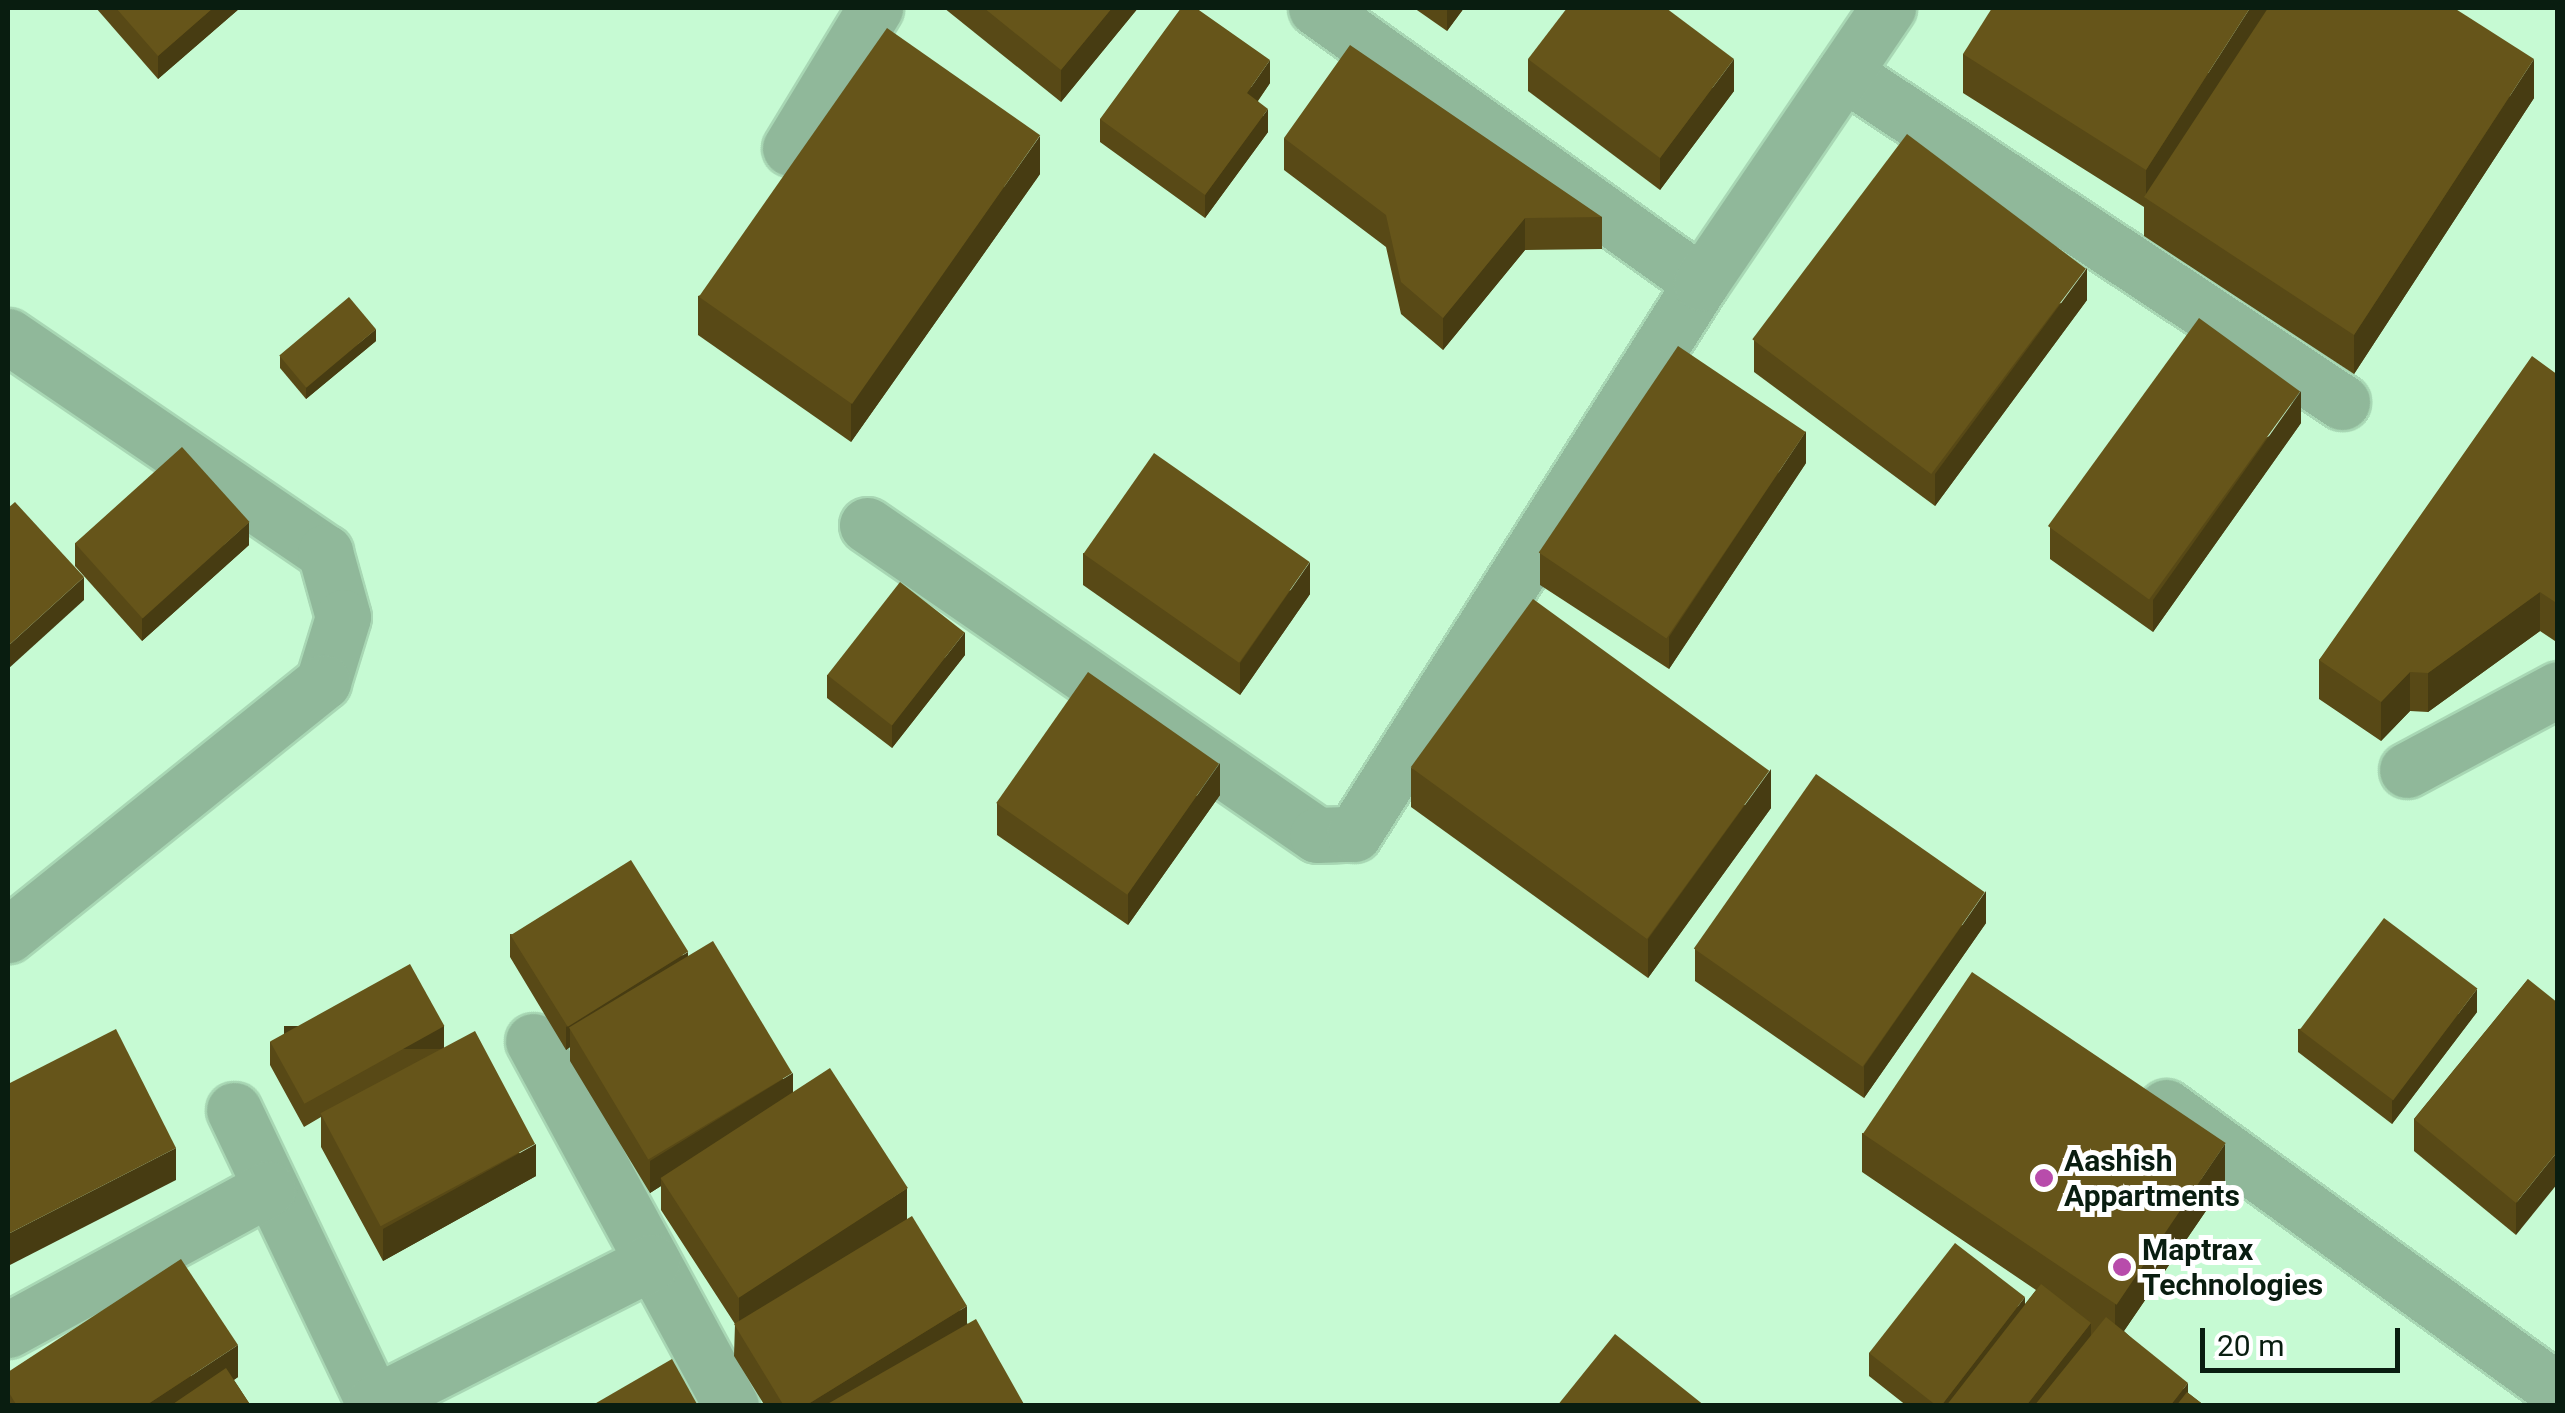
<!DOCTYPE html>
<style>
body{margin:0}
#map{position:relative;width:2565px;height:1413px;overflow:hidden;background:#c6fad3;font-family:Roboto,sans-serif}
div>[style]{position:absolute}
.roads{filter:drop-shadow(2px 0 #a8d7b4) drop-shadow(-2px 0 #a8d7b4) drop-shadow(0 2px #a8d7b4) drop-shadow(0 -2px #a8d7b4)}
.street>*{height:55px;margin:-27.5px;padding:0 27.5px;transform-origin:27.5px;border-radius:27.5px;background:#90b89a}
.wall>*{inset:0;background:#584916}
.shaded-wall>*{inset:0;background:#473c12;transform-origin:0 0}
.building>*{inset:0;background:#66551a;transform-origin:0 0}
.dots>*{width:28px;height:28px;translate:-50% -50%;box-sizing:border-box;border:5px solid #fff;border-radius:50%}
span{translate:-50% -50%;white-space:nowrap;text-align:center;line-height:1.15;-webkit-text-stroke:10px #fff;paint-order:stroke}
.poi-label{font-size:30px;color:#091d10;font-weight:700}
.left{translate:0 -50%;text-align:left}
.frame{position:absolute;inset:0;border:10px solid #091d10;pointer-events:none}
.scale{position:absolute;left:2200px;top:1328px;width:200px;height:45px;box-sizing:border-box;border:5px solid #091d10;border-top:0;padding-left:12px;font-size:30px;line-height:35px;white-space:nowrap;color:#091d10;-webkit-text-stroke:8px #fff;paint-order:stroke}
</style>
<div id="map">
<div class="roads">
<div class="street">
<div style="left:1316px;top:8px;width:473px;rotate:35.5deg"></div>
<div style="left:1844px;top:73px;width:597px;rotate:33.45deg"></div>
<div style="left:790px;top:148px;width:164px;rotate:-58.7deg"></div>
<div style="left:8px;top:336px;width:384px;rotate:34.3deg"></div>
<div style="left:325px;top:552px;width:67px;rotate:74.5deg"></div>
<div style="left:343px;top:617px;width:68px;rotate:107.1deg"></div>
<div style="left:323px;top:682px;width:404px;rotate:141.2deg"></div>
<div style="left:867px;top:525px;width:546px;rotate:34.56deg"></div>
<div style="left:1317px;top:835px;width:37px;rotate:-2deg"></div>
<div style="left:1354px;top:834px;width:651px;rotate:-57.8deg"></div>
<div style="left:1701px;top:283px;width:333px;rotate:-55.8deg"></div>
<div style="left:2407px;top:770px;width:171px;rotate:-28.2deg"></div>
<div style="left:533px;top:1041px;width:415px;rotate:61.5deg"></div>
<div style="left:2166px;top:1107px;width:484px;rotate:35.9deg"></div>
<div style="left:234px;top:1110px;width:328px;rotate:64.5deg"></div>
<div style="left:8px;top:1330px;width:296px;rotate:-28.5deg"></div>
<div style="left:374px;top:1403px;width:312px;rotate:-26.9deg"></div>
</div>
</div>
<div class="wall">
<div style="clip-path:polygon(96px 8px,240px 8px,158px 79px)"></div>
<div style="clip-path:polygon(944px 8px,1138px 8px,1061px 102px)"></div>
<div style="clip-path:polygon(1414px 8px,1464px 8px,1447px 31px)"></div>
<div style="clip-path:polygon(1963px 54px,2534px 98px,2354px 374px,2144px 236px,2144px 207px,1963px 93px)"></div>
<div style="clip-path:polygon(1528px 59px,1734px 91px,1660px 190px,1528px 91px)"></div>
<div style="clip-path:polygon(1270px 83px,1258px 101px,1268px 132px,1205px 218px,1100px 142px,1100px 119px)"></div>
<div style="clip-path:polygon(1284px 138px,1602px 217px,1602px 249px,1525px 250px,1443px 350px,1401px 314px,1386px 247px,1284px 170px)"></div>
<div style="clip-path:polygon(1040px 174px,851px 442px,698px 335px,698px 296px)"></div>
<div style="clip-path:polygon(2087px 300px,1935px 506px,1754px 372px,1754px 340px)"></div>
<div style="clip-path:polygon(376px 341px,306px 399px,280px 368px,280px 356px)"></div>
<div style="clip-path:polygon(2558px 375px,2558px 643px,2540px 631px,2428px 712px,2410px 711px,2381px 741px,2319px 699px,2319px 660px)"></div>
<div style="clip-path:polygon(2301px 423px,2153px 632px,2050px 559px,2050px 527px)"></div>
<div style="clip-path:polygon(1806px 463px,1669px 669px,1540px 585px,1540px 553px)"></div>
<div style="clip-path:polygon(75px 543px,249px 545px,142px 641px,75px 566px)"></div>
<div style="clip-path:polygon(1083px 553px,1310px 594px,1240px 695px,1083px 585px)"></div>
<div style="clip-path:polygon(965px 655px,892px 748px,827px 698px,827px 675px)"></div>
<div style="clip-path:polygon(1411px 768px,1771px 808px,1648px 978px,1411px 807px)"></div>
<div style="clip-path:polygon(1220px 795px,1128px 925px,997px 835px,997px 803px)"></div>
<div style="clip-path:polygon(1986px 923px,1864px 1098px,1695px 981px,1695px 949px)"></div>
<div style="clip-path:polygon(510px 934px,688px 956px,793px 1092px,907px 1219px,967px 1323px,1025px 1406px,765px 1406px,734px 1356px,735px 1324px,661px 1210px,661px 1186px,650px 1193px,570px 1061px,570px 1047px,566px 1050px,510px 957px)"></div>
<div style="clip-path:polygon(2528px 979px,2516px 1235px,2414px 1151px,2414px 1119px)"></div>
<div style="clip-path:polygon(2477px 1012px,2392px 1124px,2298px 1052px,2298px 1029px)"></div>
<div style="clip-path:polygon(270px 1042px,444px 1048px,536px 1176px,383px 1261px,321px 1147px,321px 1117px,304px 1127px,270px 1065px)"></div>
<div style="clip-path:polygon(1862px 1133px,2225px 1183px,2124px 1331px,2188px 1393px,2205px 1406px,1907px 1406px,1869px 1376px,1869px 1353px,2025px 1304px,2036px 1290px,1862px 1172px)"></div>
<div style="clip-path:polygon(8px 1372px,238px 1377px,234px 1380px,251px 1406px,8px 1406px)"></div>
</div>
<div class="shaded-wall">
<div style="clip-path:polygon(213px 8px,240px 8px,158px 79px,158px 56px)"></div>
<div style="clip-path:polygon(1112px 8px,1138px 8px,1061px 102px,1061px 70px)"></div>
<div style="clip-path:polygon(1447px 8px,1464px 8px,1447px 31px)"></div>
<div style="clip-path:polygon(2250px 8px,2275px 8px,2146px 199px,2146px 170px)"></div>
<div style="clip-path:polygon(1734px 59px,1734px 91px,1660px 190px,1660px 158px)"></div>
<div style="clip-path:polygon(2534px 59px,2534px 98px,2354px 374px,2354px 335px)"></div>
<div style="clip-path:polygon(1270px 60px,1270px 83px,1247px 116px,1247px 93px)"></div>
<div style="clip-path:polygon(1268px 109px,1268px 132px,1205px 218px,1205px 195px)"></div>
<div style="clip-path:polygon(1040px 136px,1040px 174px,851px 442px,851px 403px)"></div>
<div style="clip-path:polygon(1525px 218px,1525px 250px,1443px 350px,1443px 318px)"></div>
<div style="clip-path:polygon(2087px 268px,2087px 300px,1935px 506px,1935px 474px)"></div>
<div style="clip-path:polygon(376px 329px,376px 341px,306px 399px,306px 387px)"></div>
<div style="clip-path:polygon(2301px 391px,2301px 423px,2153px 632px,2153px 600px)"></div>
<div style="clip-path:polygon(1806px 431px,1806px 463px,1669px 669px,1669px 637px)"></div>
<div style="clip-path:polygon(249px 522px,249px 545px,142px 641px,142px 618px)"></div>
<div style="clip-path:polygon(1310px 562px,1310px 594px,1240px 695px,1240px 663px)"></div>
<div style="clip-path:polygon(84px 577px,84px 600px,8px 669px,8px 646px)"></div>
<div style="clip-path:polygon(2540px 592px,2540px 631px,2428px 712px,2428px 673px)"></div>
<div style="clip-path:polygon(965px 632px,965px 655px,892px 748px,892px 725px)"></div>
<div style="clip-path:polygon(2410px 672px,2410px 711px,2381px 741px,2381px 702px)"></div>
<div style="clip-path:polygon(1220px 763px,1220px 795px,1128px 925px,1128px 893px)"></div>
<div style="clip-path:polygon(1771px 769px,1771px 808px,1648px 978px,1648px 939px)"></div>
<div style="clip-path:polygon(1986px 891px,1986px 923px,1864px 1098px,1864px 1066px)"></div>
<div style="clip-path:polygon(688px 952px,688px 975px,570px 1029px,570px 1047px,566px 1050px,566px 1027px)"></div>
<div style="clip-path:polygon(2477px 989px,2477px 1012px,2392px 1124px,2392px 1101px)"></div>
<div style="left:444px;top:1026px;width:23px;height:160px;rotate:90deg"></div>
<div style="clip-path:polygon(793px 1073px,793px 1105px,661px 1178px,661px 1186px,650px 1193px,650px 1161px)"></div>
<div style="clip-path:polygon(536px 1144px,536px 1176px,383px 1261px,383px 1229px)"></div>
<div style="clip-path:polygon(2225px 1144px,2225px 1183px,2115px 1344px,2115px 1305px)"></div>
<div style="clip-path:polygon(176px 1148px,176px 1180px,8px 1266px,8px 1234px)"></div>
<div style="clip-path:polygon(2558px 1151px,2558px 1183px,2516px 1235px,2516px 1203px)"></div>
<div style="clip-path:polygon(907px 1188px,907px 1220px,739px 1329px,739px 1297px)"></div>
<div style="clip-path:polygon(2025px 1297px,2025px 1320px,1959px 1406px,1941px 1406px)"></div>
<div style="clip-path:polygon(967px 1306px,967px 1338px,857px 1406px,805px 1406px)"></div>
<div style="clip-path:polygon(2091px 1323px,2091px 1346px,2044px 1406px,2026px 1406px)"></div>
<div style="clip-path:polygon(238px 1345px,238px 1377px,194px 1406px,145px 1406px)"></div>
<div style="clip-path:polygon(2188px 1383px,2188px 1406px,2170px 1406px)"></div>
</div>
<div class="building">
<div style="clip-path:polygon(116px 8px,213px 8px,158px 56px)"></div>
<div style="clip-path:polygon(984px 8px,1112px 8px,1061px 70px)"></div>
<div style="clip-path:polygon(1181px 8px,1196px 8px,1270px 60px,1247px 93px,1268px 109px,1205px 195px,1100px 119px)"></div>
<div style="clip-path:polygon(1567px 8px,1666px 8px,1734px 59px,1660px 158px,1528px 59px)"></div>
<div style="clip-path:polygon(1992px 8px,2250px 8px,2146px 170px,1963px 54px)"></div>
<div style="clip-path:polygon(2268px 8px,2454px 8px,2534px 59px,2354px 335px,2144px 197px)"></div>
<div style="left:887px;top:28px;width:187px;height:328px;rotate:35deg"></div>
<div style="clip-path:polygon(1350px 45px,1602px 217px,1525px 218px,1443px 318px,1401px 282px,1386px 215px,1284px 138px)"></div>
<div style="left:1907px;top:134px;width:224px;height:257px;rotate:37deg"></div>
<div style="left:349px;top:297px;width:42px;height:91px;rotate:50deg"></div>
<div style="left:2199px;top:318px;width:125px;height:257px;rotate:36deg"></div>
<div style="left:1678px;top:346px;width:154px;height:249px;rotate:34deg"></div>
<div style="clip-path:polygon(2532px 356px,2558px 375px,2558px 604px,2540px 592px,2428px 673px,2410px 672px,2381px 702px,2319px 660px)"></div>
<div style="left:182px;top:447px;width:101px;height:144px;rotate:48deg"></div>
<div style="left:1154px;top:453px;width:190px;height:123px;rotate:35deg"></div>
<div style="clip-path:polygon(15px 502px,84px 577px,8px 646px,8px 508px)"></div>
<div style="left:900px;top:582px;width:82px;height:118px;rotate:38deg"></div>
<div style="left:1533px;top:599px;width:292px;height:208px;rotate:36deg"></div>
<div style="left:1088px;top:672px;width:160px;height:160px;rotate:35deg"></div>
<div style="left:1816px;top:774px;width:206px;height:213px;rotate:35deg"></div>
<div style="left:631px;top:860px;width:108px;height:142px;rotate:58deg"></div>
<div style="left:2384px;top:918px;width:117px;height:140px;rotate:37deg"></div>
<div style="left:713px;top:941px;width:154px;height:168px;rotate:59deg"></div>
<div style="left:410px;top:964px;width:71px;height:160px;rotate:61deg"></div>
<div style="left:1972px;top:972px;width:306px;height:195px;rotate:34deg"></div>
<div style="clip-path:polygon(2528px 979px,2558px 1003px,2558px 1151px,2516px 1203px,2414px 1119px)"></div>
<div style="clip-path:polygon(116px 1029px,176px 1148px,8px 1234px,8px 1084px)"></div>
<div style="left:475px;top:1031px;width:128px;height:175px;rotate:62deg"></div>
<div style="left:830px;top:1068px;width:143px;height:202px;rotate:57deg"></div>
<div style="clip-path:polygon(912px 1216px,967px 1306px,805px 1406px,784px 1406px,734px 1324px)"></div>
<div style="clip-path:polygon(1955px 1243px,2025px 1297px,1941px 1406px,1937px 1406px,1869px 1353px)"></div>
<div style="clip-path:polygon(181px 1259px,238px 1345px,145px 1406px,17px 1406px,8px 1391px,8px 1372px)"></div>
<div style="clip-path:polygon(2041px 1284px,2091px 1323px,2026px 1406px,1946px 1406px)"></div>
<div style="clip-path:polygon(2106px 1317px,2188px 1383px,2170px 1406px,2034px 1406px)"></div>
<div style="clip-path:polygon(976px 1319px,1025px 1406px,824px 1406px)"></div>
<div style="clip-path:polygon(1615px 1334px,1705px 1406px,1557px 1406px)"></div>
<div style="clip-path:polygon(672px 1359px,698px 1406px,591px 1406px)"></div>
<div style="clip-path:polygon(226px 1368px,251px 1406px,170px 1406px)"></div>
<div style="clip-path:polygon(2187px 1392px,2205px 1406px,2176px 1406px)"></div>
</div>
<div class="dots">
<div style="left:2044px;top:1178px;background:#b84cab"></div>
<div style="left:2122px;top:1267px;background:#b84cab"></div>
</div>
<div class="poi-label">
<span class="left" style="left:2064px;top:1178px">Aashish<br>Appartments</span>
<span class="left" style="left:2142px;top:1267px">Maptrax<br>Technologies</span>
</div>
<div class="frame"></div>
<div class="scale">20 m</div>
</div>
